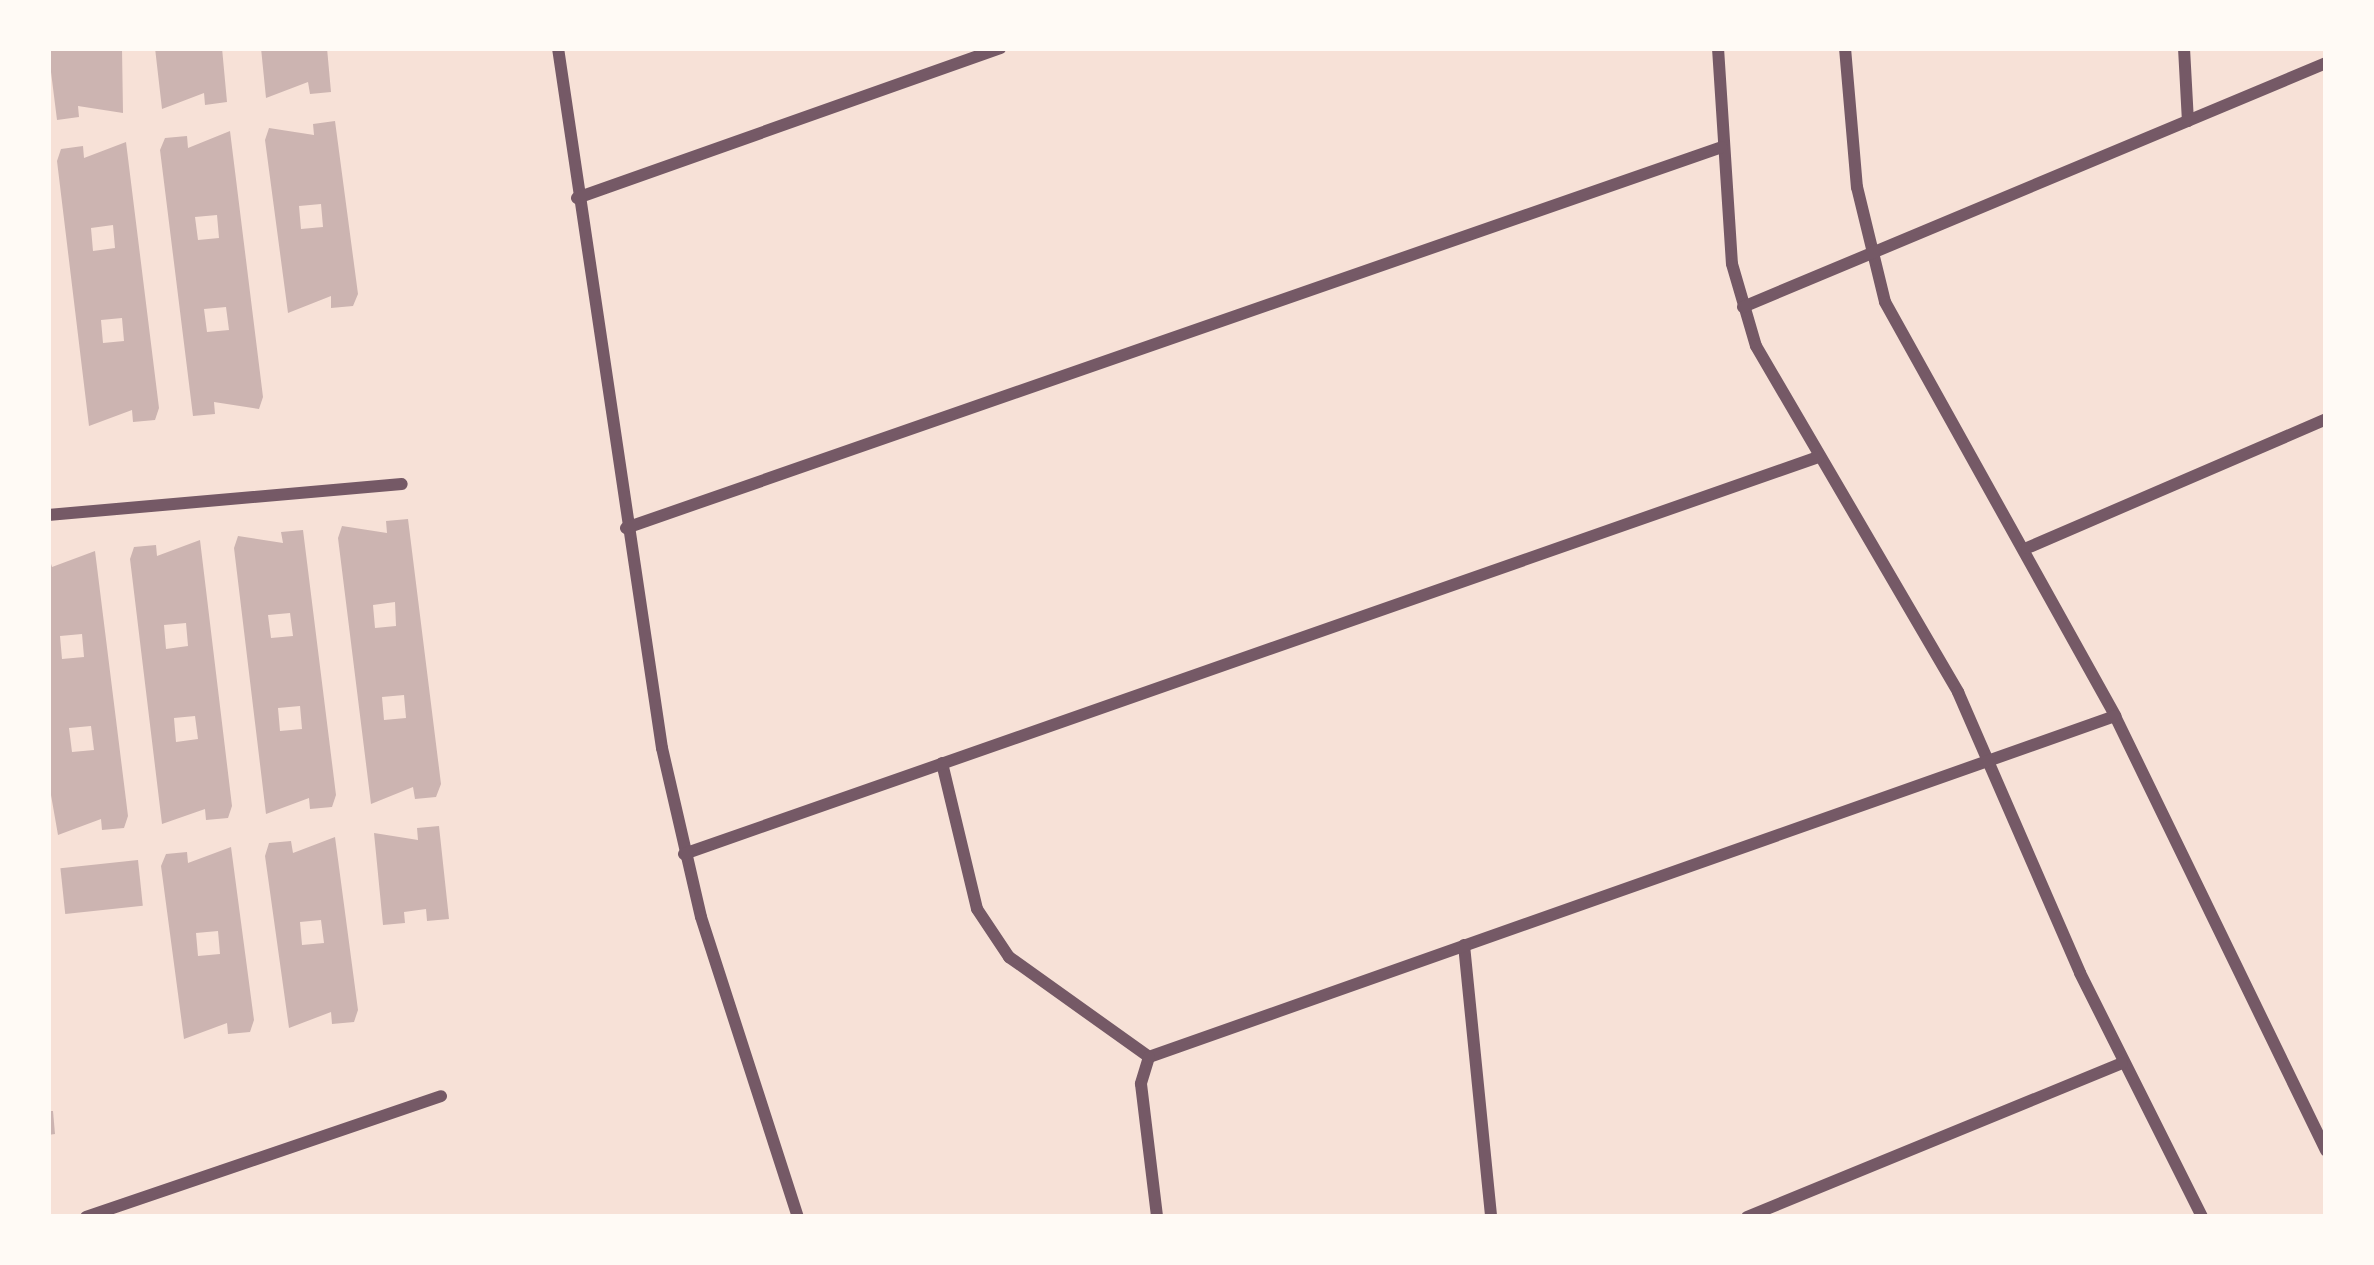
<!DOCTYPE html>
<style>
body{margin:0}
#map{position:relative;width:2374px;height:1265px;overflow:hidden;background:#f7e1d7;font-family:Georgia,serif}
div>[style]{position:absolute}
.building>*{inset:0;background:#ccb4b1;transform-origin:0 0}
.minor>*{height:12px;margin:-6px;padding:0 6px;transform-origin:6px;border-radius:6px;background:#755966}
span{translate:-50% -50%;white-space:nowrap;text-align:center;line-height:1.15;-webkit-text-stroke:12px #fffaf5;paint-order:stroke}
.frame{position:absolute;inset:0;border:51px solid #fffaf5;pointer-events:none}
</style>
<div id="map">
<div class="building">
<div style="clip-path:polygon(48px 48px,122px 48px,123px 113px,78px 106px,79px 117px,57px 120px)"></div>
<div style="clip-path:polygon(155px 48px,222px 48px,227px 102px,205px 105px,204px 93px,162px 109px)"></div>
<div style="clip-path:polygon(261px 48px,327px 48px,331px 92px,310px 94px,308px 82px,266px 98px)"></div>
<div style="clip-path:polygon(evenodd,335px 121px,358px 294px,353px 306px,331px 308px,331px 296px,288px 313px,265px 140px,269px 128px,314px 135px,313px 124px,335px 121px,321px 204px,323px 227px,301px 229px,299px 206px,321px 204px)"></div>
<div style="clip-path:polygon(evenodd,230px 131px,263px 397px,259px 409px,214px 402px,215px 414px,193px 416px,160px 150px,165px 138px,187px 136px,188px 148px,230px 131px,217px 215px,219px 238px,198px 240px,195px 217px,217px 215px,230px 131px,226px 307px,229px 330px,207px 332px,204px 309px,226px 307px)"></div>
<div style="clip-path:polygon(evenodd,126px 142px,159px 408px,155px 420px,133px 422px,132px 410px,89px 426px,57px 161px,61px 149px,83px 146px,84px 158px,126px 142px,113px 225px,115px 248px,93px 251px,91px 228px,113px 225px,126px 142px,122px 318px,124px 341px,103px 343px,101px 320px,122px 318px)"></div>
<div style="clip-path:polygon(evenodd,408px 519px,441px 784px,436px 797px,415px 799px,413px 787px,371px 804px,338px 538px,342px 526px,387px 533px,386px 521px,408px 519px,395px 602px,396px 626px,375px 628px,373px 605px,395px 602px,408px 519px,404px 695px,406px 718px,384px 720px,382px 697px,404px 695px)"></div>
<div style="clip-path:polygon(evenodd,303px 530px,336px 795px,332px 807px,310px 809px,309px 798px,266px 814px,234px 548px,238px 536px,283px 543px,281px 532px,303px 530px,290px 613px,293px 636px,271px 638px,268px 615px,290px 613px,303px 530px,300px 706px,302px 729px,280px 731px,278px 708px,300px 706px)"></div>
<div style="clip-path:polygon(evenodd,200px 540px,232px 806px,228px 818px,206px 820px,205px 809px,162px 824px,130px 559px,134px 547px,156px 545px,157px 556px,200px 540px,186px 623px,188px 646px,166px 649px,164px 625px,186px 623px,200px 540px,195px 716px,198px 739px,176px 742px,174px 718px,195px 716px)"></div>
<div style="clip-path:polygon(evenodd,95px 551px,128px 816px,124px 828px,102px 830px,101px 819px,58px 835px,48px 778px,48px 554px,52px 567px,95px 551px,82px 634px,84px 657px,62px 659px,60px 636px,82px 634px,95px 551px,91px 726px,94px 750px,72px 752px,69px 728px,91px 726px)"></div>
<div style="clip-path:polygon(439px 826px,449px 919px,427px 921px,426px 909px,404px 912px,405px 923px,383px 925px,374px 833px,418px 840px,417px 828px)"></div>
<div style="clip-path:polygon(evenodd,335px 837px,358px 1010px,354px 1022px,332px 1024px,331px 1012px,289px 1028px,265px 856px,269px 843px,291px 841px,293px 853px,335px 837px,321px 920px,324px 943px,302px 945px,300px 922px,321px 920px)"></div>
<div style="clip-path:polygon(evenodd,231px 847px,254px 1020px,250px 1032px,228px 1034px,227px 1023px,184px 1039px,161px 866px,166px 854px,187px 852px,188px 863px,231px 847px,218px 931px,220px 954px,198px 956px,196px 933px,218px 931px)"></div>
<div style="left:138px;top:860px;width:46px;height:78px;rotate:84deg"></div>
<div style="clip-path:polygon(48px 1111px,53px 1111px,55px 1134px,48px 1135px)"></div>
</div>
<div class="minor">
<div style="left:558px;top:48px;width:708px;rotate:81.55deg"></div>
<div style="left:662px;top:748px;width:173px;rotate:77deg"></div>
<div style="left:701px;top:917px;width:315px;rotate:72.1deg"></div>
<div style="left:1718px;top:48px;width:216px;rotate:86.3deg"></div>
<div style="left:1732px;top:264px;width:85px;rotate:73.7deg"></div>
<div style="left:1756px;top:346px;width:401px;rotate:59.7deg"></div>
<div style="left:1958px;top:692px;width:306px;rotate:66.5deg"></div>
<div style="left:2080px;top:973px;width:273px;rotate:63.4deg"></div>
<div style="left:1845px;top:48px;width:140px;rotate:85.1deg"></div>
<div style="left:1857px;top:187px;width:118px;rotate:76.3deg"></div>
<div style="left:1885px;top:302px;width:474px;rotate:60.9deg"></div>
<div style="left:2115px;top:716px;width:483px;rotate:64.1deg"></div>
<div style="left:2184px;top:48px;width:73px;rotate:86.9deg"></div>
<div style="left:577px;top:198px;width:449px;rotate:-19.5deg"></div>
<div style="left:1743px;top:307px;width:632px;rotate:-22.71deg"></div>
<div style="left:48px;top:515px;width:355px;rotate:-5deg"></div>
<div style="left:626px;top:528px;width:1160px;rotate:-19.17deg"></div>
<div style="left:2027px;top:548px;width:326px;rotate:-23.3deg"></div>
<div style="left:942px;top:763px;width:150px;rotate:76.5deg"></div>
<div style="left:977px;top:909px;width:58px;rotate:56.3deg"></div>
<div style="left:1009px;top:957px;width:172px;rotate:35.5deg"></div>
<div style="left:684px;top:854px;width:1201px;rotate:-19.29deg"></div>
<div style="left:1464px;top:945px;width:273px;rotate:84.3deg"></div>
<div style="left:1149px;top:1057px;width:1024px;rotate:-19.44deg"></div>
<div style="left:1149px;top:1057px;width:28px;rotate:107deg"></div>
<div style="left:1141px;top:1084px;width:134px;rotate:83.1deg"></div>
<div style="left:86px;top:1217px;width:375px;rotate:-18.8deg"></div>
<div style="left:1747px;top:1217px;width:405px;rotate:-22.3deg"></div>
</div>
<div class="frame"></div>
</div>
